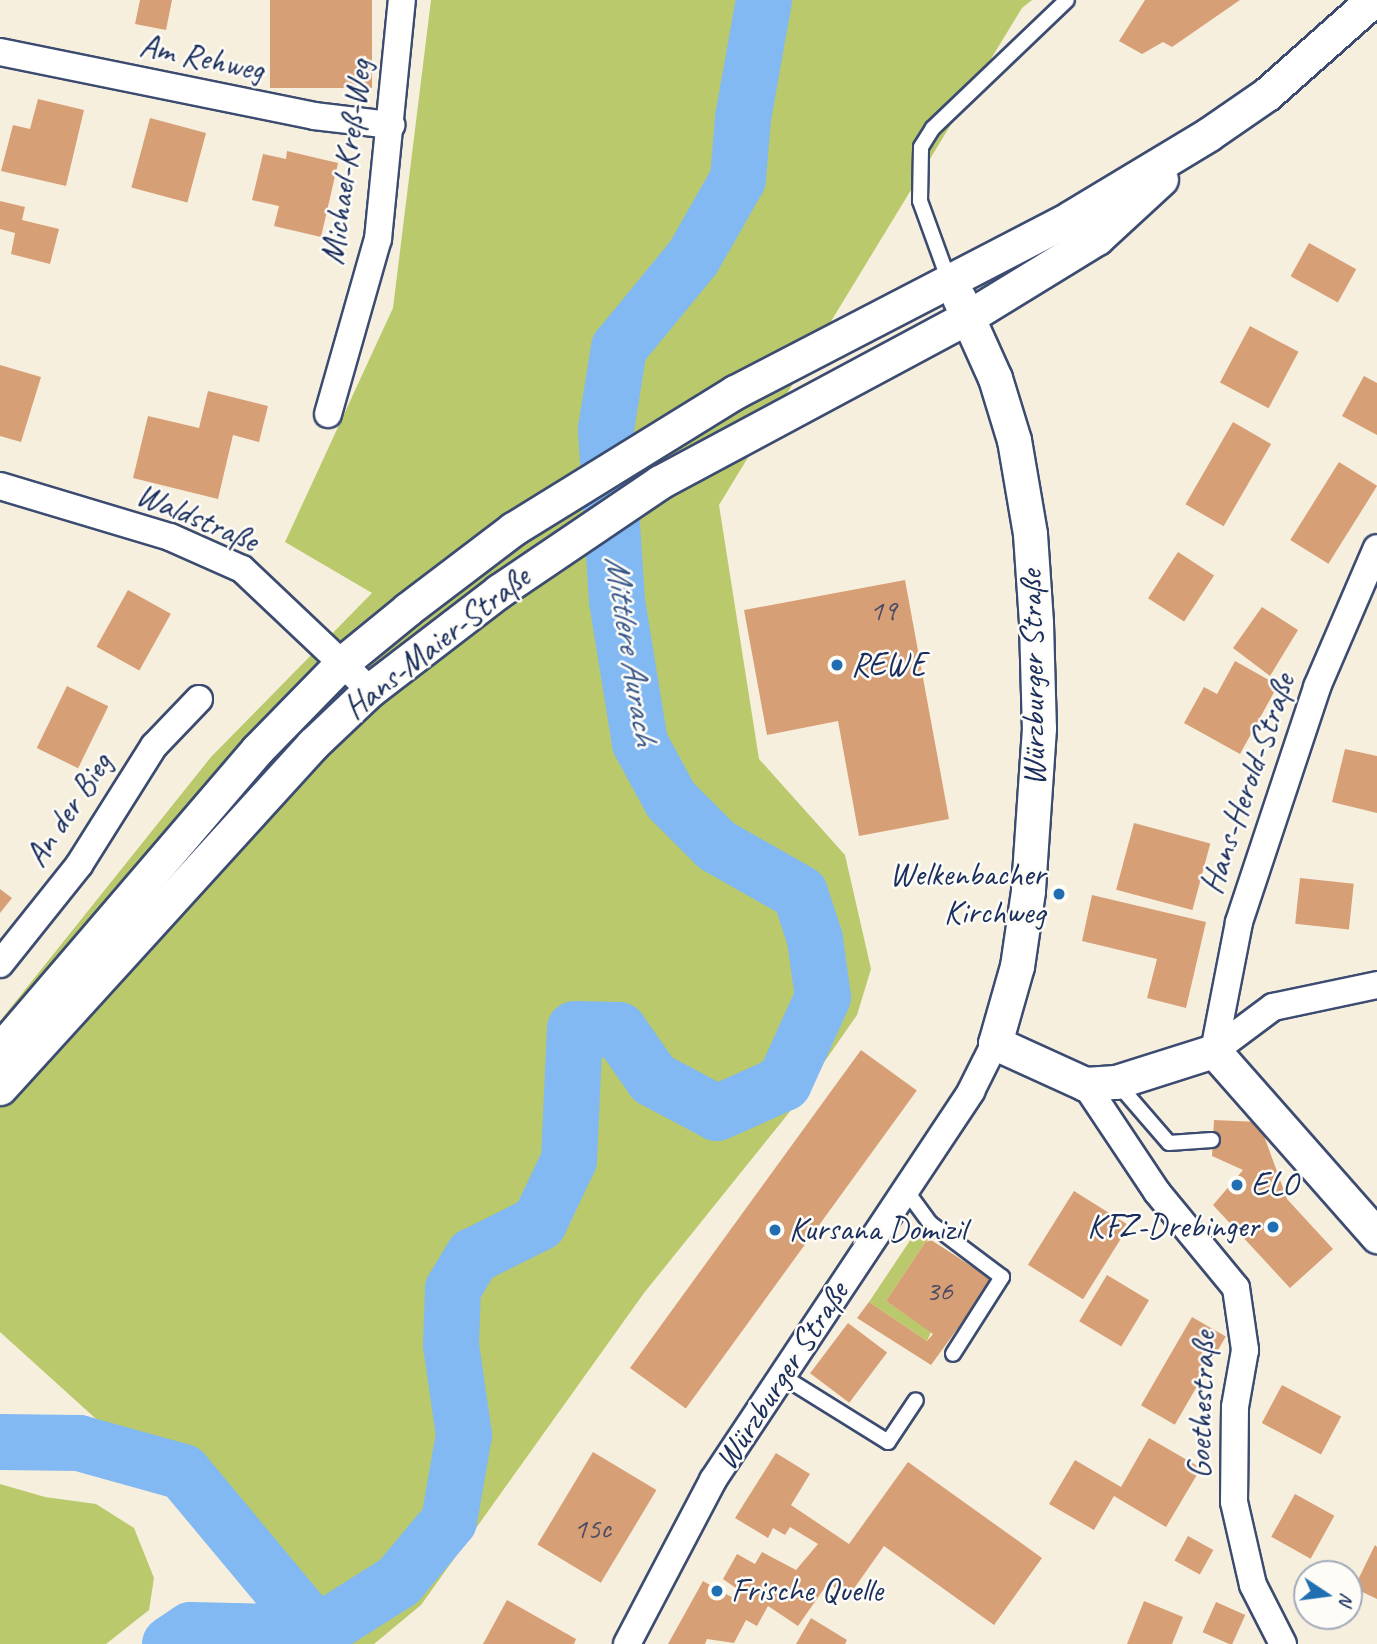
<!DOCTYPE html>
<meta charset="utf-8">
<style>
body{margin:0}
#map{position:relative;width:1377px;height:1644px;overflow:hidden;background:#f7efde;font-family:Caveat,sans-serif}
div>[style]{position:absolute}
.green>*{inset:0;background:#bac96b}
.river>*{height:56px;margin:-28px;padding:0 28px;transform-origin:28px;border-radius:28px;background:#82b9f2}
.building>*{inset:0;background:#d79f76;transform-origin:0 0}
.roads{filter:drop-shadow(2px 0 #3c4c71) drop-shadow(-2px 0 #3c4c71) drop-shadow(0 2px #3c4c71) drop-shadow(0 -2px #3c4c71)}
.service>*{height:14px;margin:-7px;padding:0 7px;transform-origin:7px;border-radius:7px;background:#fff}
.minor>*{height:26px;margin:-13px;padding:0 13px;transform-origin:13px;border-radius:13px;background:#fff}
.tertiary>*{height:33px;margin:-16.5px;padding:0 16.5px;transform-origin:16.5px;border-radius:16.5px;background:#fff}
.dots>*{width:19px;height:19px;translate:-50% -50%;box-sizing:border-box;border:4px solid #fdfcf7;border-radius:50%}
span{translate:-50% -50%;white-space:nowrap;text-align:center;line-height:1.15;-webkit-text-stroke:5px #fdfcf7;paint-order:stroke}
.number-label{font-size:30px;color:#4a4b64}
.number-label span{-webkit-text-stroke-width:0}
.street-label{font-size:33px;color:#1b2f5e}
.poi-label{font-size:33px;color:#1b2f5e}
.left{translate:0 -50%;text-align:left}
.right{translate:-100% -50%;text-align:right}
.water-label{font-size:35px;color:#3a588a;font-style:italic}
.north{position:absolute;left:1293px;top:1560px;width:70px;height:70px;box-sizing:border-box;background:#fdfcf7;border:2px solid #a3aaba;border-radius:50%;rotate:103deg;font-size:19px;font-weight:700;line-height:28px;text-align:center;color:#1b2f5e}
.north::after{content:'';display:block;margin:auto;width:24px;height:32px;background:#1f6fb2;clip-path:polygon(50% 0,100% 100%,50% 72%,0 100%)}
</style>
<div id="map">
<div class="green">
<div style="clip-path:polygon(431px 0,1032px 0,1022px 8px,719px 505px,759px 759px,845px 855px,871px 969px,857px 1015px,788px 1114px,644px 1293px,421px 1605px,374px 1644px,327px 1644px,105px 1427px,0 1332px,0 1021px,211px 757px,372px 593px,285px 542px,393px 308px)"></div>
<div style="clip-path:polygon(917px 1230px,928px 1238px,886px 1301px,931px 1332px,927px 1341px,869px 1302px)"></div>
<div style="clip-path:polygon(0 1484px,45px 1497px,96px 1504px,134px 1528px,154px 1578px,149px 1610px,106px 1644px,0 1644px)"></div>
</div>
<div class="river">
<div style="left:0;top:1442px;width:79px;rotate:0.7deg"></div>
<div style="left:79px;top:1443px;width:108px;rotate:15.6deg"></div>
<div style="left:183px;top:1472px;width:209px;rotate:50.2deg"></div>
<div style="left:317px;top:1633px;width:97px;rotate:-32.4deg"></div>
<div style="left:399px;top:1581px;width:78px;rotate:-50.2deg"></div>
<div style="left:449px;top:1521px;width:87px;rotate:-80.1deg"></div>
<div style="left:464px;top:1435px;width:91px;rotate:-98.2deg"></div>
<div style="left:451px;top:1345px;width:56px;rotate:-88deg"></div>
<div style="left:453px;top:1289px;width:39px;rotate:-59deg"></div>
<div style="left:473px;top:1256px;width:74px;rotate:-26.6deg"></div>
<div style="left:539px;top:1223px;width:70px;rotate:-64.5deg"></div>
<div style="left:569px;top:1160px;width:131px;rotate:-87.4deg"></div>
<div style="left:575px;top:1029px;width:44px;rotate:1.3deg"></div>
<div style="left:619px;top:1030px;width:60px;rotate:55.2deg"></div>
<div style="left:653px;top:1079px;width:72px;rotate:28deg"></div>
<div style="left:717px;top:1113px;width:73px;rotate:-24.1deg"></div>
<div style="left:784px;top:1083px;width:94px;rotate:-65.6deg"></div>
<div style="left:823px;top:997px;width:59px;rotate:-97.9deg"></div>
<div style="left:815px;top:939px;width:48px;rotate:-108.1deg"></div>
<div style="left:800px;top:893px;width:95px;rotate:-150.5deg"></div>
<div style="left:717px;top:846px;width:65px;rotate:-135deg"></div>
<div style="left:671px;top:800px;width:65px;rotate:-118.5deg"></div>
<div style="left:640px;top:743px;width:144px;rotate:-99.2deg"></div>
<div style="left:617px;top:601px;width:172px;rotate:-93.7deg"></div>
<div style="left:606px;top:429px;width:82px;rotate:-80.9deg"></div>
<div style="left:619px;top:348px;width:117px;rotate:-50.6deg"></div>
<div style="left:693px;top:258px;width:91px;rotate:-60.3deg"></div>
<div style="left:738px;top:179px;width:61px;rotate:-85.3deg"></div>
<div style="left:743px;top:118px;width:120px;rotate:-79.9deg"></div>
<div style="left:170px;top:1644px;width:25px;rotate:-34deg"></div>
<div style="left:191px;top:1630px;width:126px;rotate:1.4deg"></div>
</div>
<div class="building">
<div style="clip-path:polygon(140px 0,172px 0,166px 30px,135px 24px)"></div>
<div style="left:270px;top:0;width:102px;height:88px"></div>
<div style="clip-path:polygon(1145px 0,1240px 0,1172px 47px,1163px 42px,1142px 54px,1119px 41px)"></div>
<div style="clip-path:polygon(38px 99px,84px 110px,66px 186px,1px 171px,13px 125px,30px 129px)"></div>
<div style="left:150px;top:118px;width:58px;height:72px;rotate:15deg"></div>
<div style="clip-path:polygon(287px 151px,338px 163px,321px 237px,274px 226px,279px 206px,252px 200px,263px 154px,286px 159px)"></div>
<div style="clip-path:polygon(0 201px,25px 207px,22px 220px,59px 229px,50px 264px,11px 254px,15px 233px,0 229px)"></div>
<div style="left:1309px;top:243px;width:54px;height:38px;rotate:29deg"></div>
<div style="left:1250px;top:326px;width:55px;height:64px;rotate:28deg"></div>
<div style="clip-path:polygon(0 365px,41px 377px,21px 442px,0 436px)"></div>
<div style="clip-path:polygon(1364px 376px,1377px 383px,1377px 435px,1342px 416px)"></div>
<div style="clip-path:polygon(208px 391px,268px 406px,259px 442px,233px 435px,218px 499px,133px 478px,148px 416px,199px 428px)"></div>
<div style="left:1233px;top:422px;width:44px;height:95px;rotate:30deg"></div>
<div style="left:1339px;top:462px;width:45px;height:92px;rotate:32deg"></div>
<div style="left:1178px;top:552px;width:43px;height:55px;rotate:33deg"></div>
<div style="clip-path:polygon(905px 580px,949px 819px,859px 836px,838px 721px,767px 735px,744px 610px)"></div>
<div style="left:128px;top:590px;width:49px;height:65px;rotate:29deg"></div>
<div style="clip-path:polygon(1262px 607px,1298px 630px,1270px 676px,1233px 648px)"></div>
<div style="clip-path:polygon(1235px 661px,1278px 685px,1240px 754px,1184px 723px,1204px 687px,1217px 694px)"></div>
<div style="left:67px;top:686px;width:46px;height:69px;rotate:26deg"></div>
<div style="clip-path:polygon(1345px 749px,1377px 756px,1377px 813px,1332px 802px)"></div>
<div style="left:1134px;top:823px;width:79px;height:69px;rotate:15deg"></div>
<div style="left:1300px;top:878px;width:54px;height:46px;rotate:6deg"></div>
<div style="clip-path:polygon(0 889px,12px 898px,0 913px)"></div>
<div style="clip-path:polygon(1092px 895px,1206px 922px,1186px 1008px,1147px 998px,1157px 959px,1082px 941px)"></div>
<div style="left:861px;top:1050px;width:69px;height:393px;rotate:36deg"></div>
<div style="clip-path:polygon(1214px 1120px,1259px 1122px,1287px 1199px,1333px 1249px,1290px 1288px,1213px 1205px,1243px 1170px,1212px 1156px)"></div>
<div style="left:1074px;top:1191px;width:65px;height:87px;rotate:32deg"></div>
<div style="clip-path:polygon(928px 1238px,993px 1280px,931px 1365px,857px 1318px,869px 1302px,927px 1341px,933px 1334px,886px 1301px)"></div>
<div style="left:1107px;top:1275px;width:49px;height:54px;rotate:31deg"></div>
<div style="left:1192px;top:1317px;width:39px;height:102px;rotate:30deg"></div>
<div style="left:848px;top:1323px;width:49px;height:63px;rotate:37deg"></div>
<div style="left:1282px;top:1385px;width:67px;height:43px;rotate:28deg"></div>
<div style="clip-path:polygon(1149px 1438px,1201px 1468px,1166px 1527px,1114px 1496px,1094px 1530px,1049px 1504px,1075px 1460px,1121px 1487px)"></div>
<div style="left:593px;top:1452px;width:74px;height:108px;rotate:31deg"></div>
<div style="clip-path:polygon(776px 1453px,810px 1474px,791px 1505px,849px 1544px,908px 1462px,1042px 1558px,994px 1625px,884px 1546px,848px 1597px,828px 1583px,798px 1626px,768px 1606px,757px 1626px,746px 1620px,734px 1643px,707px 1639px,705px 1644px,668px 1644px,703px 1581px,735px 1599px,740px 1591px,723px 1579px,737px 1554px,755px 1564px,762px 1552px,796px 1570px,818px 1544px,790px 1527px,785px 1535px,773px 1528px,768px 1538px,735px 1518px)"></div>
<div style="left:1295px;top:1494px;width:45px;height:49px;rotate:29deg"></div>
<div style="left:1188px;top:1536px;width:29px;height:28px;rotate:29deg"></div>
<div style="clip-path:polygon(1375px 1545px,1377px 1547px,1377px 1599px,1354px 1588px)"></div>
<div style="clip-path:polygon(1307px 1582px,1307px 1609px,1296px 1603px)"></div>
<div style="clip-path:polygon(507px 1600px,576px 1639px,574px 1644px,483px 1644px)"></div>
<div style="clip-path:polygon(1144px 1601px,1183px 1617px,1172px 1644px,1127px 1644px)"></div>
<div style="left:1216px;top:1602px;width:32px;height:33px;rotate:24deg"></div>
<div style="clip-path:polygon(811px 1618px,847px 1640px,845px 1644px,796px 1644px)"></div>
</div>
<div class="roads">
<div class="service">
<div style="left:948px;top:278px;width:82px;rotate:-110deg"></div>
<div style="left:920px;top:201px;width:54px;rotate:-88.9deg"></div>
<div style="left:921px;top:147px;width:22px;rotate:-58deg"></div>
<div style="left:933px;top:128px;width:185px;rotate:-43.7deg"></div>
<div style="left:1117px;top:1083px;width:79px;rotate:49.1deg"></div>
<div style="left:1169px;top:1143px;width:43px;rotate:-4deg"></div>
<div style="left:905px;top:1189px;width:42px;rotate:53.7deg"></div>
<div style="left:930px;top:1223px;width:90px;rotate:36.9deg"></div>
<div style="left:1002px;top:1277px;width:91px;rotate:122.5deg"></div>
<div style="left:782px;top:1376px;width:125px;rotate:31.9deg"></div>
<div style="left:888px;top:1442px;width:50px;rotate:-56.3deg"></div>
</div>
<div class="minor">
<div style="left:0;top:52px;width:320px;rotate:11.5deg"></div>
<div style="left:314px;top:116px;width:78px;rotate:6.7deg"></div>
<div style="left:328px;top:414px;width:182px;rotate:-74.1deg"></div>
<div style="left:378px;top:239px;width:240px;rotate:-84.3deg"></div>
<div style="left:0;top:486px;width:177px;rotate:16.7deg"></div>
<div style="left:170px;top:537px;width:79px;rotate:24deg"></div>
<div style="left:242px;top:569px;width:176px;rotate:43.4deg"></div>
<div style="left:0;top:964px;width:127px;rotate:-51.4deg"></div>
<div style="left:79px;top:865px;width:141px;rotate:-57.8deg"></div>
<div style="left:154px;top:746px;width:65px;rotate:-46.2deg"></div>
<div style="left:1214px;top:1051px;width:131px;rotate:-79deg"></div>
<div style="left:1239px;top:922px;width:248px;rotate:-71.6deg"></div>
<div style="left:1317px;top:687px;width:151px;rotate:-66.7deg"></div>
<div style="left:1214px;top:1051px;width:74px;rotate:-36.7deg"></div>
<div style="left:1273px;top:1007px;width:106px;rotate:-11.9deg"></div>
<div style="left:1085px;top:1084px;width:130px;rotate:56.3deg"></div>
<div style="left:1157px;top:1192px;width:124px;rotate:50.5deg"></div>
<div style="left:1236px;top:1288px;width:63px;rotate:81.7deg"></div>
<div style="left:1245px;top:1350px;width:58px;rotate:100deg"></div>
<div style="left:1235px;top:1407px;width:95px;rotate:90.6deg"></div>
<div style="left:1234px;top:1502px;width:85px;rotate:77.1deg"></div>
<div style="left:1253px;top:1585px;width:66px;rotate:63deg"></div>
<div style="left:627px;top:1644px;width:185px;rotate:-62.3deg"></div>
<div style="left:713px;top:1480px;width:467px;rotate:-56.4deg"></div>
<div style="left:971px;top:1091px;width:54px;rotate:-63.4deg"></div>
</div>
<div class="tertiary">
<div style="left:959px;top:298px;width:88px;rotate:65.8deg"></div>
<div style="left:995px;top:378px;width:65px;rotate:73deg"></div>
<div style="left:1014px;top:440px;width:95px;rotate:80.3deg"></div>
<div style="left:1030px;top:534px;width:89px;rotate:86.1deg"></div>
<div style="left:1036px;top:623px;width:105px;rotate:88.4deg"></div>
<div style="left:1039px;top:728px;width:163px;rotate:93.9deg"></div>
<div style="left:1028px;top:891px;width:76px;rotate:98.3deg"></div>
<div style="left:1017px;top:966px;width:80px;rotate:105.9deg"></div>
<div style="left:995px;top:1043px;width:99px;rotate:24.5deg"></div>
<div style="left:1085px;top:1084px;width:31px;rotate:-4deg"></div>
<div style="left:1116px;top:1082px;width:103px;rotate:-17.6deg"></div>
<div style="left:1214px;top:1051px;width:247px;rotate:48.6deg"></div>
<div style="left:0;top:1050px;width:395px;rotate:-49.4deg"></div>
<div style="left:257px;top:750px;width:122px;rotate:-45.7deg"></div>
<div style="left:342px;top:663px;width:85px;rotate:-39.3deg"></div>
<div style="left:408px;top:609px;width:132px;rotate:-37.3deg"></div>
<div style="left:513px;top:529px;width:261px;rotate:-31.7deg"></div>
<div style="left:735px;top:392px;width:377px;rotate:-27.4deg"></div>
<div style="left:1070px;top:218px;width:162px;rotate:-31.1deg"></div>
<div style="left:1209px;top:134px;width:70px;rotate:-34.6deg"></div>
<div style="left:1267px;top:94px;width:142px;rotate:-41.6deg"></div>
<div style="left:0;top:1088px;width:465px;rotate:-47.7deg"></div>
<div style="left:313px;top:744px;width:79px;rotate:-43.5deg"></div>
<div style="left:370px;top:690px;width:163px;rotate:-37.5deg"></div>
<div style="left:499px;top:591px;width:194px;rotate:-34.1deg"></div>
<div style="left:660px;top:482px;width:349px;rotate:-28.2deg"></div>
<div style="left:968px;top:317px;width:151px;rotate:-31.5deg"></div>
<div style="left:1097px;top:238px;width:87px;rotate:-42.7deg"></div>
</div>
</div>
<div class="dots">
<div style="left:837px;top:665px;background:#1f6fb2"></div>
<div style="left:1059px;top:894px;background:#1f6fb2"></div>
<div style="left:1237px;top:1185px;background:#1f6fb2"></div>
<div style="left:1273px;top:1227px;background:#1f6fb2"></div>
<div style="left:775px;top:1230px;background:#1f6fb2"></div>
<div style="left:717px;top:1591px;background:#1f6fb2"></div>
</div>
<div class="number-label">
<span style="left:883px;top:610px">19</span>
<span style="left:939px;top:1290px">36</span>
<span style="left:592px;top:1528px">15c</span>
</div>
<div class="street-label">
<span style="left:202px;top:58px;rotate:12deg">Am Rehweg</span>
<span style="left:347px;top:162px;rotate:-82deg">Michael-Kreß-Weg</span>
<span style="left:197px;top:518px;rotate:23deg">Waldstraße</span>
<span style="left:437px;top:643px;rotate:-38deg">Hans-Maier-Straße</span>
<span style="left:1033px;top:678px;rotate:-91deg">Würzburger Straße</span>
<span style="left:1248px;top:784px;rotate:-71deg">Hans-Herold-Straße</span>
<span style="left:69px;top:810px;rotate:-56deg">An der Bieg</span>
<span style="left:782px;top:1376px;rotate:-57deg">Würzburger Straße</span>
<span style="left:1202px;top:1405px;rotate:-88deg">Goethestraße</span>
</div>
<div class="poi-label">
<span class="left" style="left:851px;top:665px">REWE</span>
<span class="right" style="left:1045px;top:894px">Welkenbacher<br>Kirchweg</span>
<span class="left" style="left:1251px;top:1185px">ELO</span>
<span class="right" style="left:1259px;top:1227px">KFZ-Drebinger</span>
<span class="left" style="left:789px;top:1230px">Kursana Domizil</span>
<span class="left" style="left:731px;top:1591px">Frische Quelle</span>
</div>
<div class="water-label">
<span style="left:631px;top:650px;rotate:81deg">Mittlere Aurach</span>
</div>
<div class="north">N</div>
</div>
